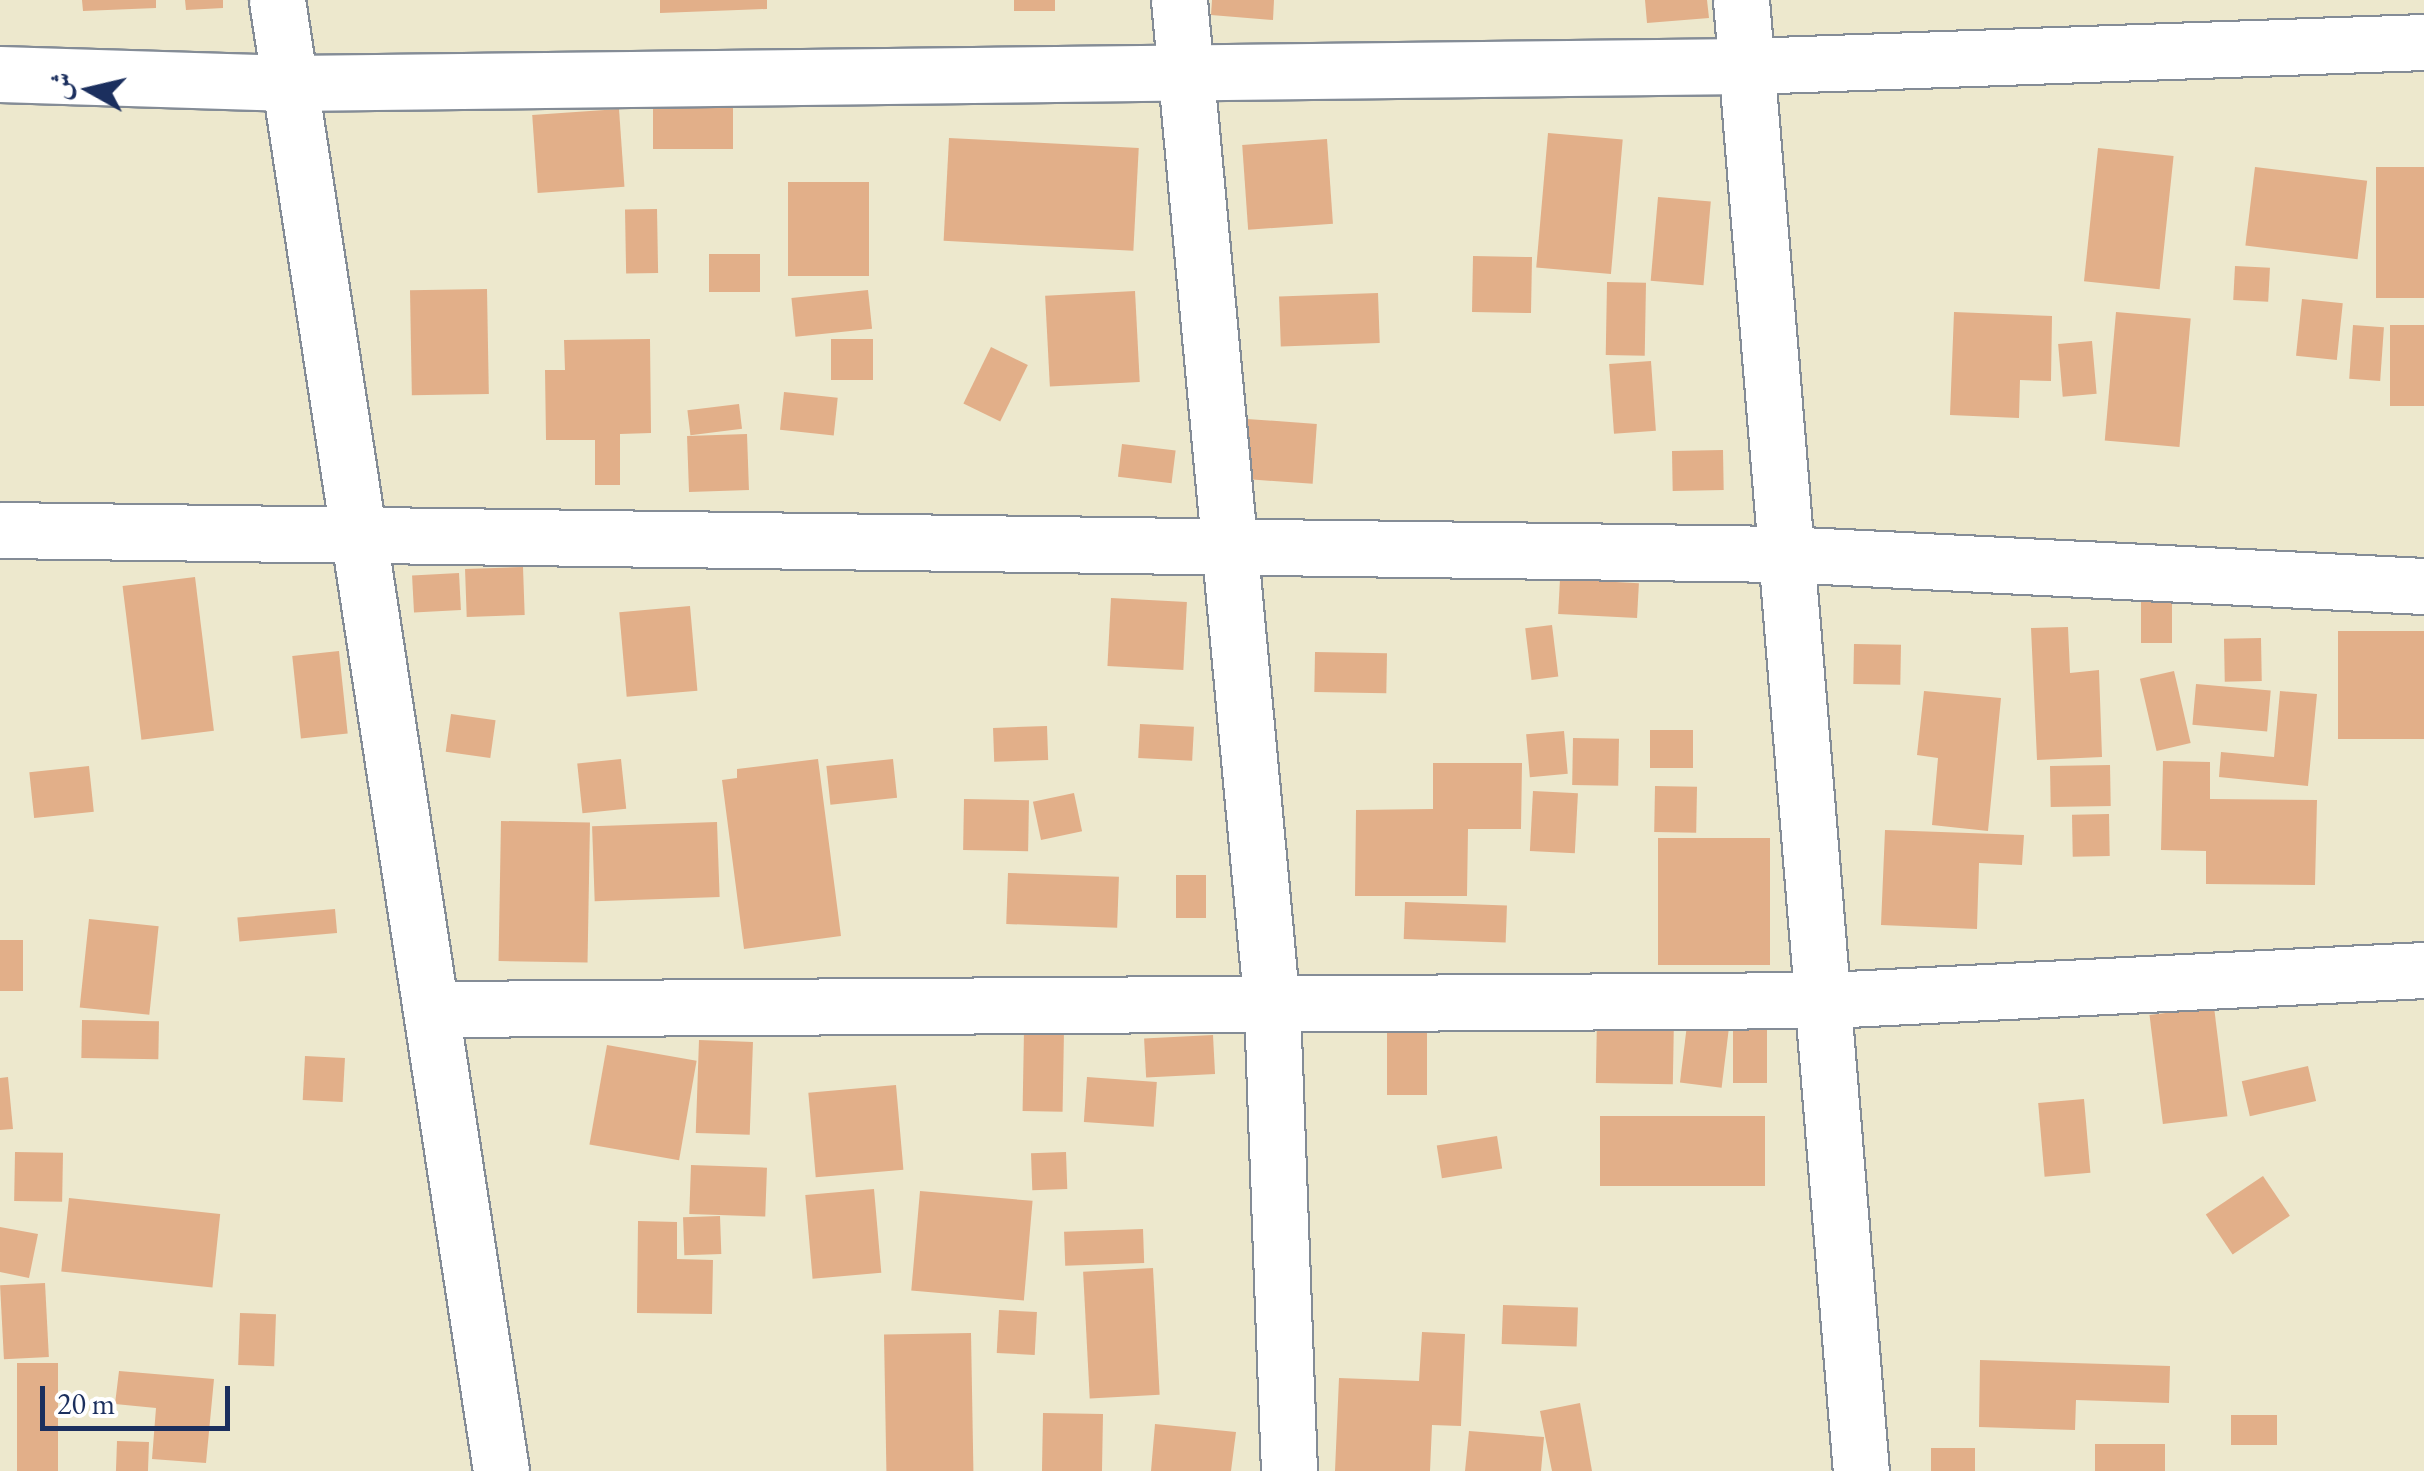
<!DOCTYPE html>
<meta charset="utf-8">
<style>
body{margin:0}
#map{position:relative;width:2424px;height:1471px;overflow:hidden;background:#ede8cd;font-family:"EB Garamond",Amiri,serif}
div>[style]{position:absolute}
.building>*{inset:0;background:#e2af89;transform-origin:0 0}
.roads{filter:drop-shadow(2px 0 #848c96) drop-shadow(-2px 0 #848c96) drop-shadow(0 2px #848c96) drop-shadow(0 -2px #848c96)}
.minor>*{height:55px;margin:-27.5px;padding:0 27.5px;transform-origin:27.5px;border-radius:27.5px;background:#fff}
span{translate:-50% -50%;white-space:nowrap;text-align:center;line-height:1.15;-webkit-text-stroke:8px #fff;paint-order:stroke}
.north{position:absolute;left:40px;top:40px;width:100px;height:100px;-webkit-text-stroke:8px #fff;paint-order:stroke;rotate:278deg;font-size:28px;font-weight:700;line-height:40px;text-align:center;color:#1b2f5e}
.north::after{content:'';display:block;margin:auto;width:35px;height:45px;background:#1b2f5e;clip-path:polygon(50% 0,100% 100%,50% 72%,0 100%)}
.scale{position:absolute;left:40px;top:1386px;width:190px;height:45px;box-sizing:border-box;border:5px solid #1b2f5e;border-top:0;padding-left:12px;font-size:30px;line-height:35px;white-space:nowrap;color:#1b2f5e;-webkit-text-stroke:8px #fff;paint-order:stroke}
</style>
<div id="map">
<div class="building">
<div style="clip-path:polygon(82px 0,156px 0,156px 8px,83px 11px)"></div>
<div style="clip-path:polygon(185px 0,223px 0,223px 8px,186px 10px)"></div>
<div style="clip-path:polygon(660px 0,767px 0,767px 9px,660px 13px)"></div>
<div style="left:1014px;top:0;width:41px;height:11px"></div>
<div style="clip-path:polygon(1212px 0,1274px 0,1273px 20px,1211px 15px)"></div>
<div style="clip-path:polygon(1645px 0,1707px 0,1709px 18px,1647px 23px)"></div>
<div style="left:733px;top:108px;width:41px;height:80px;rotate:90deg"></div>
<div style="left:619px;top:109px;width:78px;height:87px;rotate:86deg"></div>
<div style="left:1548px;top:133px;width:75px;height:135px;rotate:5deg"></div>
<div style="left:949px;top:138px;width:190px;height:103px;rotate:3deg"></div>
<div style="left:1327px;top:139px;width:85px;height:85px;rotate:86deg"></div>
<div style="left:2098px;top:148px;width:76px;height:134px;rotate:6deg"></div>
<div style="left:2255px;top:167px;width:113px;height:79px;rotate:7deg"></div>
<div style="left:2424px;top:167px;width:131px;height:48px;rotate:90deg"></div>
<div style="left:788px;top:182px;width:81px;height:94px"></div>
<div style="left:1658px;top:197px;width:53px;height:84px;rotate:5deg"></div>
<div style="left:657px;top:209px;width:64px;height:32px;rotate:89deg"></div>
<div style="left:709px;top:254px;width:51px;height:38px"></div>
<div style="left:1473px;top:256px;width:59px;height:56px;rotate:1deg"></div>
<div style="left:2235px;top:266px;width:35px;height:34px;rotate:3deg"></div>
<div style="left:1607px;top:282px;width:39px;height:73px;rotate:1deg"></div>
<div style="left:487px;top:289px;width:105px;height:77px;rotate:89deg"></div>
<div style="left:868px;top:290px;width:39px;height:77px;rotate:84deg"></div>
<div style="left:1135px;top:291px;width:91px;height:90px;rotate:87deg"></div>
<div style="left:1378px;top:293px;width:50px;height:99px;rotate:88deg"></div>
<div style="left:2302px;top:299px;width:41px;height:57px;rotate:6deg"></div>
<div style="clip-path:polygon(1954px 312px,2052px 316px,2051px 381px,2020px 380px,2019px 418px,1950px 415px)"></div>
<div style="left:2116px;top:312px;width:75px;height:129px;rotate:5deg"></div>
<div style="left:2353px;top:325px;width:31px;height:54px;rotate:4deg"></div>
<div style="left:2390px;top:325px;width:34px;height:81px"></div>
<div style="clip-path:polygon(650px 339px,651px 433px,620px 434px,620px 485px,595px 485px,595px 440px,546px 440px,545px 370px,565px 370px,564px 340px)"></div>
<div style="left:831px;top:339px;width:42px;height:41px"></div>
<div style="left:2092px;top:341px;width:53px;height:34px;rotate:85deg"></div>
<div style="left:991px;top:347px;width:41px;height:63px;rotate:26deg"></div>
<div style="left:1651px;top:361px;width:70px;height:42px;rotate:86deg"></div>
<div style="left:784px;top:392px;width:54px;height:38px;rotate:6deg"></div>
<div style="left:739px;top:404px;width:25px;height:52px;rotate:83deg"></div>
<div style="left:1247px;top:419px;width:70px;height:60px;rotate:4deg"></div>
<div style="left:747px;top:434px;width:56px;height:60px;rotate:88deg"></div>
<div style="left:1122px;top:444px;width:54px;height:33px;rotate:7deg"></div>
<div style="left:1723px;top:450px;width:40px;height:51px;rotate:89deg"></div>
<div style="left:523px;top:567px;width:48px;height:58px;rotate:88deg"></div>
<div style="left:459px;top:573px;width:37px;height:47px;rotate:87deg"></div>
<div style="left:195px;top:577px;width:155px;height:73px;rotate:83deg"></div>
<div style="left:1560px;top:579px;width:79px;height:35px;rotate:3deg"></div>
<div style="left:1111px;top:598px;width:76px;height:68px;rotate:3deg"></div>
<div style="left:2141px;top:599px;width:31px;height:44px"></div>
<div style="left:690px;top:606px;width:85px;height:71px;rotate:85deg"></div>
<div style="left:1552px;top:625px;width:52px;height:27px;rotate:83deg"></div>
<div style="clip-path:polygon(2068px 627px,2070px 673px,2099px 670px,2102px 757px,2037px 760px,2031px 628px)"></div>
<div style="left:2424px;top:631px;width:108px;height:86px;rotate:90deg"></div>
<div style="left:2261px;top:638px;width:43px;height:37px;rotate:89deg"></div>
<div style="left:1854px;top:644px;width:47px;height:40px;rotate:1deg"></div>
<div style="left:339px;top:651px;width:83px;height:47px;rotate:84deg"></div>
<div style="left:1315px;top:652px;width:72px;height:40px;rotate:1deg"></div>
<div style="left:2174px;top:671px;width:74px;height:35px;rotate:77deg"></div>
<div style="left:2196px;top:684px;width:75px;height:41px;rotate:5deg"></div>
<div style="clip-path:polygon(1924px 691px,2001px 698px,1988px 831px,1932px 825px,1938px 758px,1917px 755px)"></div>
<div style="clip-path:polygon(2280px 691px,2317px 694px,2308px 786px,2219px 777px,2221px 752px,2274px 757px)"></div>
<div style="left:451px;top:714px;width:45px;height:38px;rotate:8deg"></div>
<div style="left:1140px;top:724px;width:54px;height:34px;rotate:3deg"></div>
<div style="left:1047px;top:726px;width:34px;height:54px;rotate:88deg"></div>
<div style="left:1650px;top:730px;width:43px;height:38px"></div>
<div style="left:1564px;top:731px;width:43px;height:38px;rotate:85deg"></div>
<div style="left:1573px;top:738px;width:46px;height:47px;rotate:1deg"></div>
<div style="left:621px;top:759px;width:50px;height:44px;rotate:84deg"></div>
<div style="clip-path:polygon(818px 759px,841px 936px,744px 949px,722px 780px,737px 778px,737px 769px)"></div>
<div style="left:893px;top:759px;width:39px;height:67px;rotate:84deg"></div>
<div style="clip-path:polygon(2163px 761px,2210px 762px,2210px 799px,2317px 800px,2315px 885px,2206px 884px,2206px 851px,2161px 850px)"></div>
<div style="clip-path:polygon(1433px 763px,1522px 763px,1521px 829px,1468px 829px,1467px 896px,1355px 896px,1356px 810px,1433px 809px)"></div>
<div style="left:2110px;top:765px;width:41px;height:60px;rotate:89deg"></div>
<div style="left:89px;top:766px;width:46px;height:60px;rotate:84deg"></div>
<div style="left:1655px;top:786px;width:42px;height:46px;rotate:1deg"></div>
<div style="left:1533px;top:791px;width:45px;height:60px;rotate:3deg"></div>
<div style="left:1074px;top:793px;width:39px;height:42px;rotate:78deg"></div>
<div style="left:964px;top:799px;width:65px;height:51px;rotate:1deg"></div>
<div style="left:2109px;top:814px;width:42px;height:37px;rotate:89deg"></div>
<div style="left:501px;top:821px;width:89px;height:140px;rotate:1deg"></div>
<div style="left:717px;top:822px;width:75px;height:125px;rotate:88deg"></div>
<div style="clip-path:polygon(1885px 830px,2024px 835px,2022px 865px,1979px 863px,1977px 929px,1881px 925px)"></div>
<div style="left:1770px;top:838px;width:127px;height:112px;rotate:90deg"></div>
<div style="left:1008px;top:873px;width:111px;height:51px;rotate:2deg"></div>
<div style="left:1176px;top:875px;width:30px;height:43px"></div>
<div style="left:1405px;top:902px;width:102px;height:37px;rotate:2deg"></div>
<div style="left:335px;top:909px;width:24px;height:98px;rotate:85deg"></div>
<div style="left:89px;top:919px;width:70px;height:89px;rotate:6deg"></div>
<div style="left:0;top:940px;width:23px;height:51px"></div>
<div style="left:2214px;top:1007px;width:110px;height:65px;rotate:83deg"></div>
<div style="left:1733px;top:1013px;width:34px;height:70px"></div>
<div style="left:1597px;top:1016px;width:77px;height:67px;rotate:1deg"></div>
<div style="left:82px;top:1020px;width:77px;height:38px;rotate:1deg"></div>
<div style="left:1387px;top:1025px;width:40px;height:70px"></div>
<div style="left:1687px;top:1025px;width:42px;height:58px;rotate:7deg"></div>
<div style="left:1024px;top:1030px;width:40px;height:81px;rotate:1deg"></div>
<div style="left:1213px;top:1035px;width:39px;height:69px;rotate:87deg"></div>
<div style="left:699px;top:1040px;width:54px;height:93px;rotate:2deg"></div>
<div style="left:607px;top:1045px;width:91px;height:101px;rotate:10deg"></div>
<div style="left:305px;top:1056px;width:40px;height:44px;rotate:3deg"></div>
<div style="left:2308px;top:1066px;width:36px;height:68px;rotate:77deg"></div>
<div style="clip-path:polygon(8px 1077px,13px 1129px,0 1130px,0 1078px)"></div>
<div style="left:1087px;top:1077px;width:70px;height:45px;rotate:4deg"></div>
<div style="left:896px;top:1085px;width:85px;height:88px;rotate:85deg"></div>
<div style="left:2084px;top:1099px;width:74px;height:46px;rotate:85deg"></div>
<div style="left:1600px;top:1116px;width:165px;height:70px"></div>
<div style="left:1497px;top:1136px;width:33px;height:61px;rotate:81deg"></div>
<div style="left:15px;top:1152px;width:48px;height:49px;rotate:1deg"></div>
<div style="left:1066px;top:1152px;width:37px;height:35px;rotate:88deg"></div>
<div style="left:691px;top:1165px;width:76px;height:49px;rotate:2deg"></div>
<div style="left:2263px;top:1176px;width:48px;height:69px;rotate:56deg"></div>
<div style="left:874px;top:1189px;width:84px;height:69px;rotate:85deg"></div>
<div style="left:920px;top:1191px;width:113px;height:100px;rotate:5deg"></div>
<div style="left:69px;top:1198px;width:152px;height:74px;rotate:6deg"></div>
<div style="left:720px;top:1216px;width:38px;height:37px;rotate:88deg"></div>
<div style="clip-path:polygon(638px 1221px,677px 1222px,677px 1259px,713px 1260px,712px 1314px,637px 1313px)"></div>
<div style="clip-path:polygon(0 1227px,38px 1234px,29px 1278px,0 1272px)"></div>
<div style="left:1143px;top:1229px;width:34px;height:79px;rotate:88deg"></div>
<div style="left:1153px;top:1268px;width:127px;height:70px;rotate:87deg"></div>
<div style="left:45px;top:1283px;width:74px;height:45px;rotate:87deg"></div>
<div style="left:1503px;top:1305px;width:75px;height:39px;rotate:2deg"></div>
<div style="left:999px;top:1310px;width:38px;height:43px;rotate:3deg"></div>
<div style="left:240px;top:1313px;width:36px;height:52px;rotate:2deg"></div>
<div style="clip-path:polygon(1422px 1332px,1465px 1334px,1461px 1426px,1432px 1425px,1430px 1471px,1335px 1471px,1339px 1378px,1419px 1381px)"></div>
<div style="left:971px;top:1333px;width:138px;height:87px;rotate:89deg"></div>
<div style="clip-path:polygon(1980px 1360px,2170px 1366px,2169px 1403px,2076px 1400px,2075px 1430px,1979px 1427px)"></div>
<div style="left:58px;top:1363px;width:108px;height:41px;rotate:90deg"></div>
<div style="clip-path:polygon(119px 1371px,214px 1379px,206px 1463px,152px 1459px,156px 1408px,115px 1404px)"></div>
<div style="clip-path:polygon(1580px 1403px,1592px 1471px,1552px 1471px,1540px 1411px)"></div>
<div style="left:1043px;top:1413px;width:60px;height:58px;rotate:1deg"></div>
<div style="left:2231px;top:1415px;width:46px;height:30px"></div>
<div style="clip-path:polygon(1155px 1424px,1236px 1432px,1231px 1471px,1151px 1471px)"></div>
<div style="clip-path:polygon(1469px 1431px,1544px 1437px,1541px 1471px,1465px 1471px)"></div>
<div style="left:117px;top:1441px;width:32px;height:30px;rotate:2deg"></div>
<div style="left:2095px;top:1444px;width:70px;height:27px"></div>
<div style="left:1975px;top:1448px;width:23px;height:44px;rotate:90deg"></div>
</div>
<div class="roads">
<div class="minor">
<div style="left:277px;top:0;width:1488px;rotate:81.34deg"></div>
<div style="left:1179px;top:0;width:1012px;rotate:84.73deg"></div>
<div style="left:1272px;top:1008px;width:463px;rotate:87.9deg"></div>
<div style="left:1741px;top:0;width:1476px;rotate:85.34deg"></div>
<div style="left:0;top:74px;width:290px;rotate:1.8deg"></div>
<div style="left:290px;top:83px;width:1457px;rotate:-0.67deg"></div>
<div style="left:1747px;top:66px;width:677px;rotate:-2.03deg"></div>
<div style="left:0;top:530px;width:1783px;rotate:0.77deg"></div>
<div style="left:1783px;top:554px;width:642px;rotate:2.86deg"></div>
<div style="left:432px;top:1009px;width:1396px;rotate:-0.37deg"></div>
<div style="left:1828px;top:1000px;width:597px;rotate:-2.88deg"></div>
</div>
</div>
<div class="north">ش</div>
<div class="scale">20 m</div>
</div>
